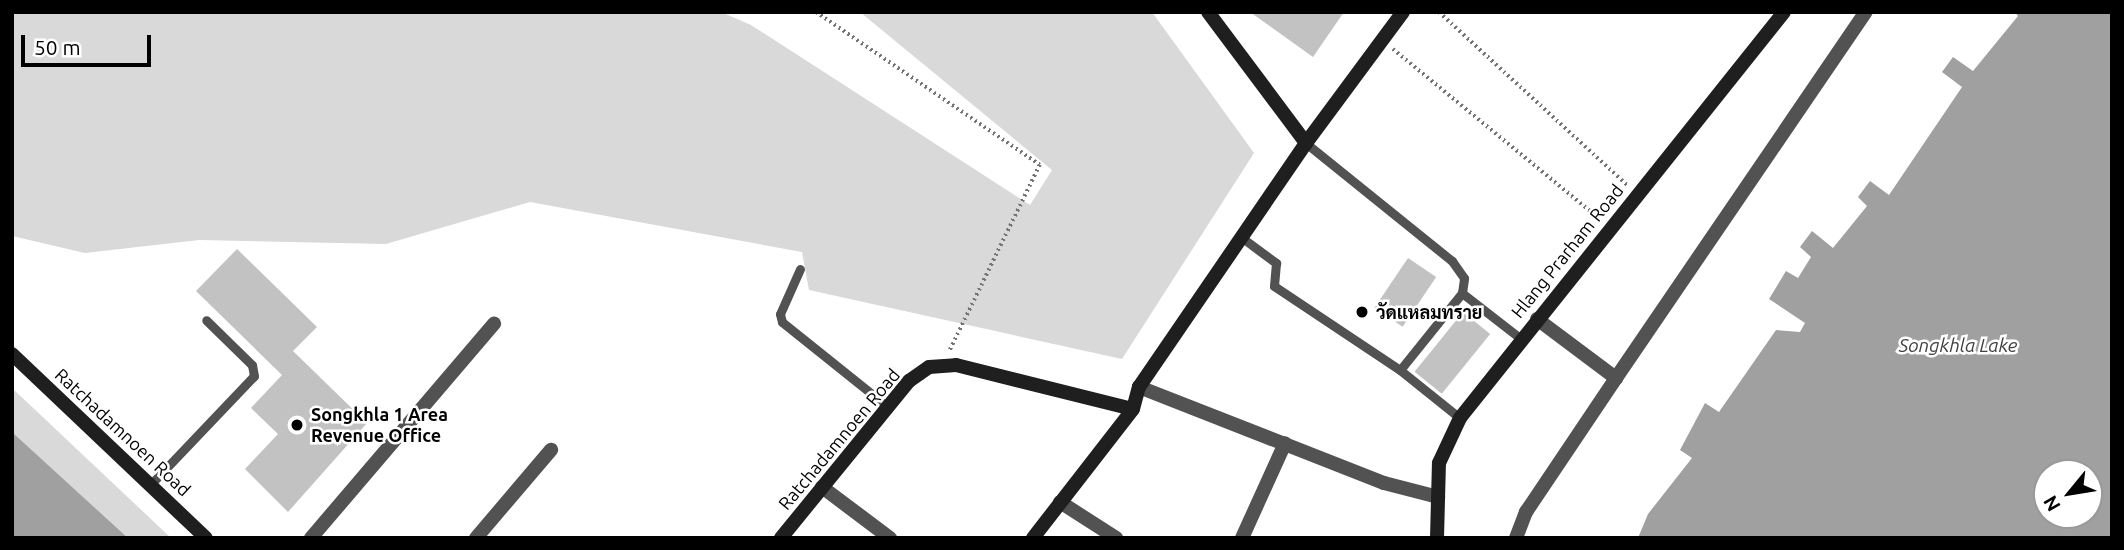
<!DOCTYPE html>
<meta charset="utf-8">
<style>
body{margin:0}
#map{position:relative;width:2124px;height:550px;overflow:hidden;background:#fff;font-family:Ubuntu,Sarabun,sans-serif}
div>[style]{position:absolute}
.green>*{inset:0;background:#d9d9d9}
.water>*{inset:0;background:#a0a0a0}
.building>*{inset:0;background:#c2c2c2;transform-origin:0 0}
.path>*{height:3.5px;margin-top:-1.75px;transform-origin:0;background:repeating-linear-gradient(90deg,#747474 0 2px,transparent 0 5.5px)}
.lane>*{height:9px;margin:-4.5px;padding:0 4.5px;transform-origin:4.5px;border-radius:4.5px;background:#525252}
.street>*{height:14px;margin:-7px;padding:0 7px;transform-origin:7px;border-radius:7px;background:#525252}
.secondary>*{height:14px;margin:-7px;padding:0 7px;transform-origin:7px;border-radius:7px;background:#1f1f1f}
.dots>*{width:19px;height:19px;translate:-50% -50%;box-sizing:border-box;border:4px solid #fff;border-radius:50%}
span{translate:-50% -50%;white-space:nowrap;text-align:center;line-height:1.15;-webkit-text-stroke:5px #fff;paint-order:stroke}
.street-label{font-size:18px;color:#000}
.poi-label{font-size:18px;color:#000;font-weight:700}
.left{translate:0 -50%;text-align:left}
.water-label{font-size:19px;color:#414141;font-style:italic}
.frame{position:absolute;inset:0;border:14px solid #000;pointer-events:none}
.north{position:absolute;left:2033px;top:459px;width:70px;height:70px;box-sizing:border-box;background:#fff;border:2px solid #999;border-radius:50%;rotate:240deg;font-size:19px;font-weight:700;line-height:28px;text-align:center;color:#000}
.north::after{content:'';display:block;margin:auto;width:24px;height:32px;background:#000;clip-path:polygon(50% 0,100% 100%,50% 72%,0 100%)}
.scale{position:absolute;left:21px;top:35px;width:130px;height:32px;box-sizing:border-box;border:4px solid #000;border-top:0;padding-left:9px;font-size:21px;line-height:24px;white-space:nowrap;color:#000;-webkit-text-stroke:5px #fff;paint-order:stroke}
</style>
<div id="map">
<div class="green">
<div style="clip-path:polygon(12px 12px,721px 12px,751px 25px,1030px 205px,1052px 170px,860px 12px,1152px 12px,1254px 153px,1122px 359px,809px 290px,802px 252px,530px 202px,386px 244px,199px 240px,85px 253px,12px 236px)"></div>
<div style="clip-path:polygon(12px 388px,171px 538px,128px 538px,12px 432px)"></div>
</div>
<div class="water">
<div style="clip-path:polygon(evenodd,2015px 12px,2112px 12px,2112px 538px,1638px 538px,1648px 514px,1692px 458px,1680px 450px,1705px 403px,1719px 412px,1776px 330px,1800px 332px,1805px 323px,1769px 299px,1786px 271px,1798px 278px,1811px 257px,1800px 247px,1812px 231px,1833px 248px,1867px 206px,1858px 197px,1870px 181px,1889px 195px,1962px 87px,1942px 72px,1953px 57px,1973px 71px,2018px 16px,2015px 12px,2047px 473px,2089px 473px,2089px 515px,2047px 515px,2047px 473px)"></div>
<div style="clip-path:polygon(12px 432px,128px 538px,12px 538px)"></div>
</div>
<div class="building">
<div style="clip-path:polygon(1250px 12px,1344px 12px,1313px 57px)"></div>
<div style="clip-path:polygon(237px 249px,317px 327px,293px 351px,367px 423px,288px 512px,245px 469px,278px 434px,251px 408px,282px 375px,196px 291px)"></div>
<div style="left:1408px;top:258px;width:34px;height:60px;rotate:34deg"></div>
<div style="left:1463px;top:312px;width:35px;height:77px;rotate:39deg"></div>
</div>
<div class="path">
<div style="left:816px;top:12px;width:271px;rotate:34.3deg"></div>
<div style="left:1040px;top:165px;width:208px;rotate:115.9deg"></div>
<div style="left:1439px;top:12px;width:257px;rotate:42.6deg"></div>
<div style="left:1393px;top:49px;width:269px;rotate:39.4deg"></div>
</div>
<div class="lane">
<div style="left:1241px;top:237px;width:44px;rotate:36.6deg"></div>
<div style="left:1276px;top:263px;width:23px;rotate:95deg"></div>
<div style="left:1274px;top:286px;width:151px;rotate:33.7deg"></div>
<div style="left:1400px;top:370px;width:99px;rotate:-51.2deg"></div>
<div style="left:1462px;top:293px;width:15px;rotate:-82deg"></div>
<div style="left:1464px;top:278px;width:21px;rotate:-125deg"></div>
<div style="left:1452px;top:261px;width:188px;rotate:-141.1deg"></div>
<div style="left:800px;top:269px;width:49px;rotate:114deg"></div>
<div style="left:780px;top:314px;width:8px;rotate:76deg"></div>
<div style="left:782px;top:322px;width:136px;rotate:38.7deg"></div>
<div style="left:1462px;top:293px;width:75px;rotate:37.9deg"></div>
<div style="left:1400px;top:370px;width:77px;rotate:38.7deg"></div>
<div style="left:151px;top:484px;width:149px;rotate:-46.4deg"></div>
<div style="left:254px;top:376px;width:11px;rotate:-100deg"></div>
<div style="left:252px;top:365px;width:64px;rotate:-135.6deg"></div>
</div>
<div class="street">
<div style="left:1537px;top:319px;width:99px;rotate:36.8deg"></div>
<div style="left:1616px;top:378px;width:443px;rotate:-55.7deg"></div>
<div style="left:1139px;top:387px;width:263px;rotate:21.4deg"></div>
<div style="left:1384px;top:483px;width:56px;rotate:14.5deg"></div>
<div style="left:822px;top:487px;width:85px;rotate:36.9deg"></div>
<div style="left:1060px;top:502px;width:67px;rotate:32.7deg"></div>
<div style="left:311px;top:538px;width:282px;rotate:-49.5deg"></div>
<div style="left:476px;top:538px;width:116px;rotate:-49.6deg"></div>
<div style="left:1242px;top:538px;width:104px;rotate:-65.6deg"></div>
<div style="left:1516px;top:538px;width:28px;rotate:-69deg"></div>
<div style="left:1526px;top:512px;width:161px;rotate:-56.1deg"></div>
</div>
<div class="secondary">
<div style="left:1208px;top:12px;width:164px;rotate:53.2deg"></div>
<div style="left:12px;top:354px;width:267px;rotate:43.5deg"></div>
<div style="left:781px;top:538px;width:203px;rotate:-50.8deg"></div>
<div style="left:909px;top:381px;width:24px;rotate:-35deg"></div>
<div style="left:929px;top:367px;width:27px;rotate:-4deg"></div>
<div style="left:956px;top:365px;width:182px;rotate:14deg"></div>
<div style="left:1033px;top:538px;width:163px;rotate:-52.2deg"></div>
<div style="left:1133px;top:409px;width:23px;rotate:-75deg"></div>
<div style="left:1139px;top:387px;width:296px;rotate:-55.6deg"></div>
<div style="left:1306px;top:143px;width:163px;rotate:-53.5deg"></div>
<div style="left:1437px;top:538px;width:75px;rotate:-88.5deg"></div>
<div style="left:1439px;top:463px;width:50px;rotate:-65deg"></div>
<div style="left:1460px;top:418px;width:519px;rotate:-51.41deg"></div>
</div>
<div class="dots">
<div style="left:1362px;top:312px;background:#000"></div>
<div style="left:297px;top:425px;background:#000"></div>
</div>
<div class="street-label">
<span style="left:1567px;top:251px;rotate:-51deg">Hlang Prarham Road</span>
<span style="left:123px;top:432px;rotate:43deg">Ratchadamnoen Road</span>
<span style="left:839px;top:439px;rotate:-50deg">Ratchadamnoen Road</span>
</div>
<div class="poi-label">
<span class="left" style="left:1376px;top:312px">วัดแหลมทราย</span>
<span class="left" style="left:311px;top:425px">Songkhla 1 Area<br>Revenue Office</span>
</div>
<div class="water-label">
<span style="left:1958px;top:346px">Songkhla Lake</span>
</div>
<div class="frame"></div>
<div class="north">N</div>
<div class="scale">50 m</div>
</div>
